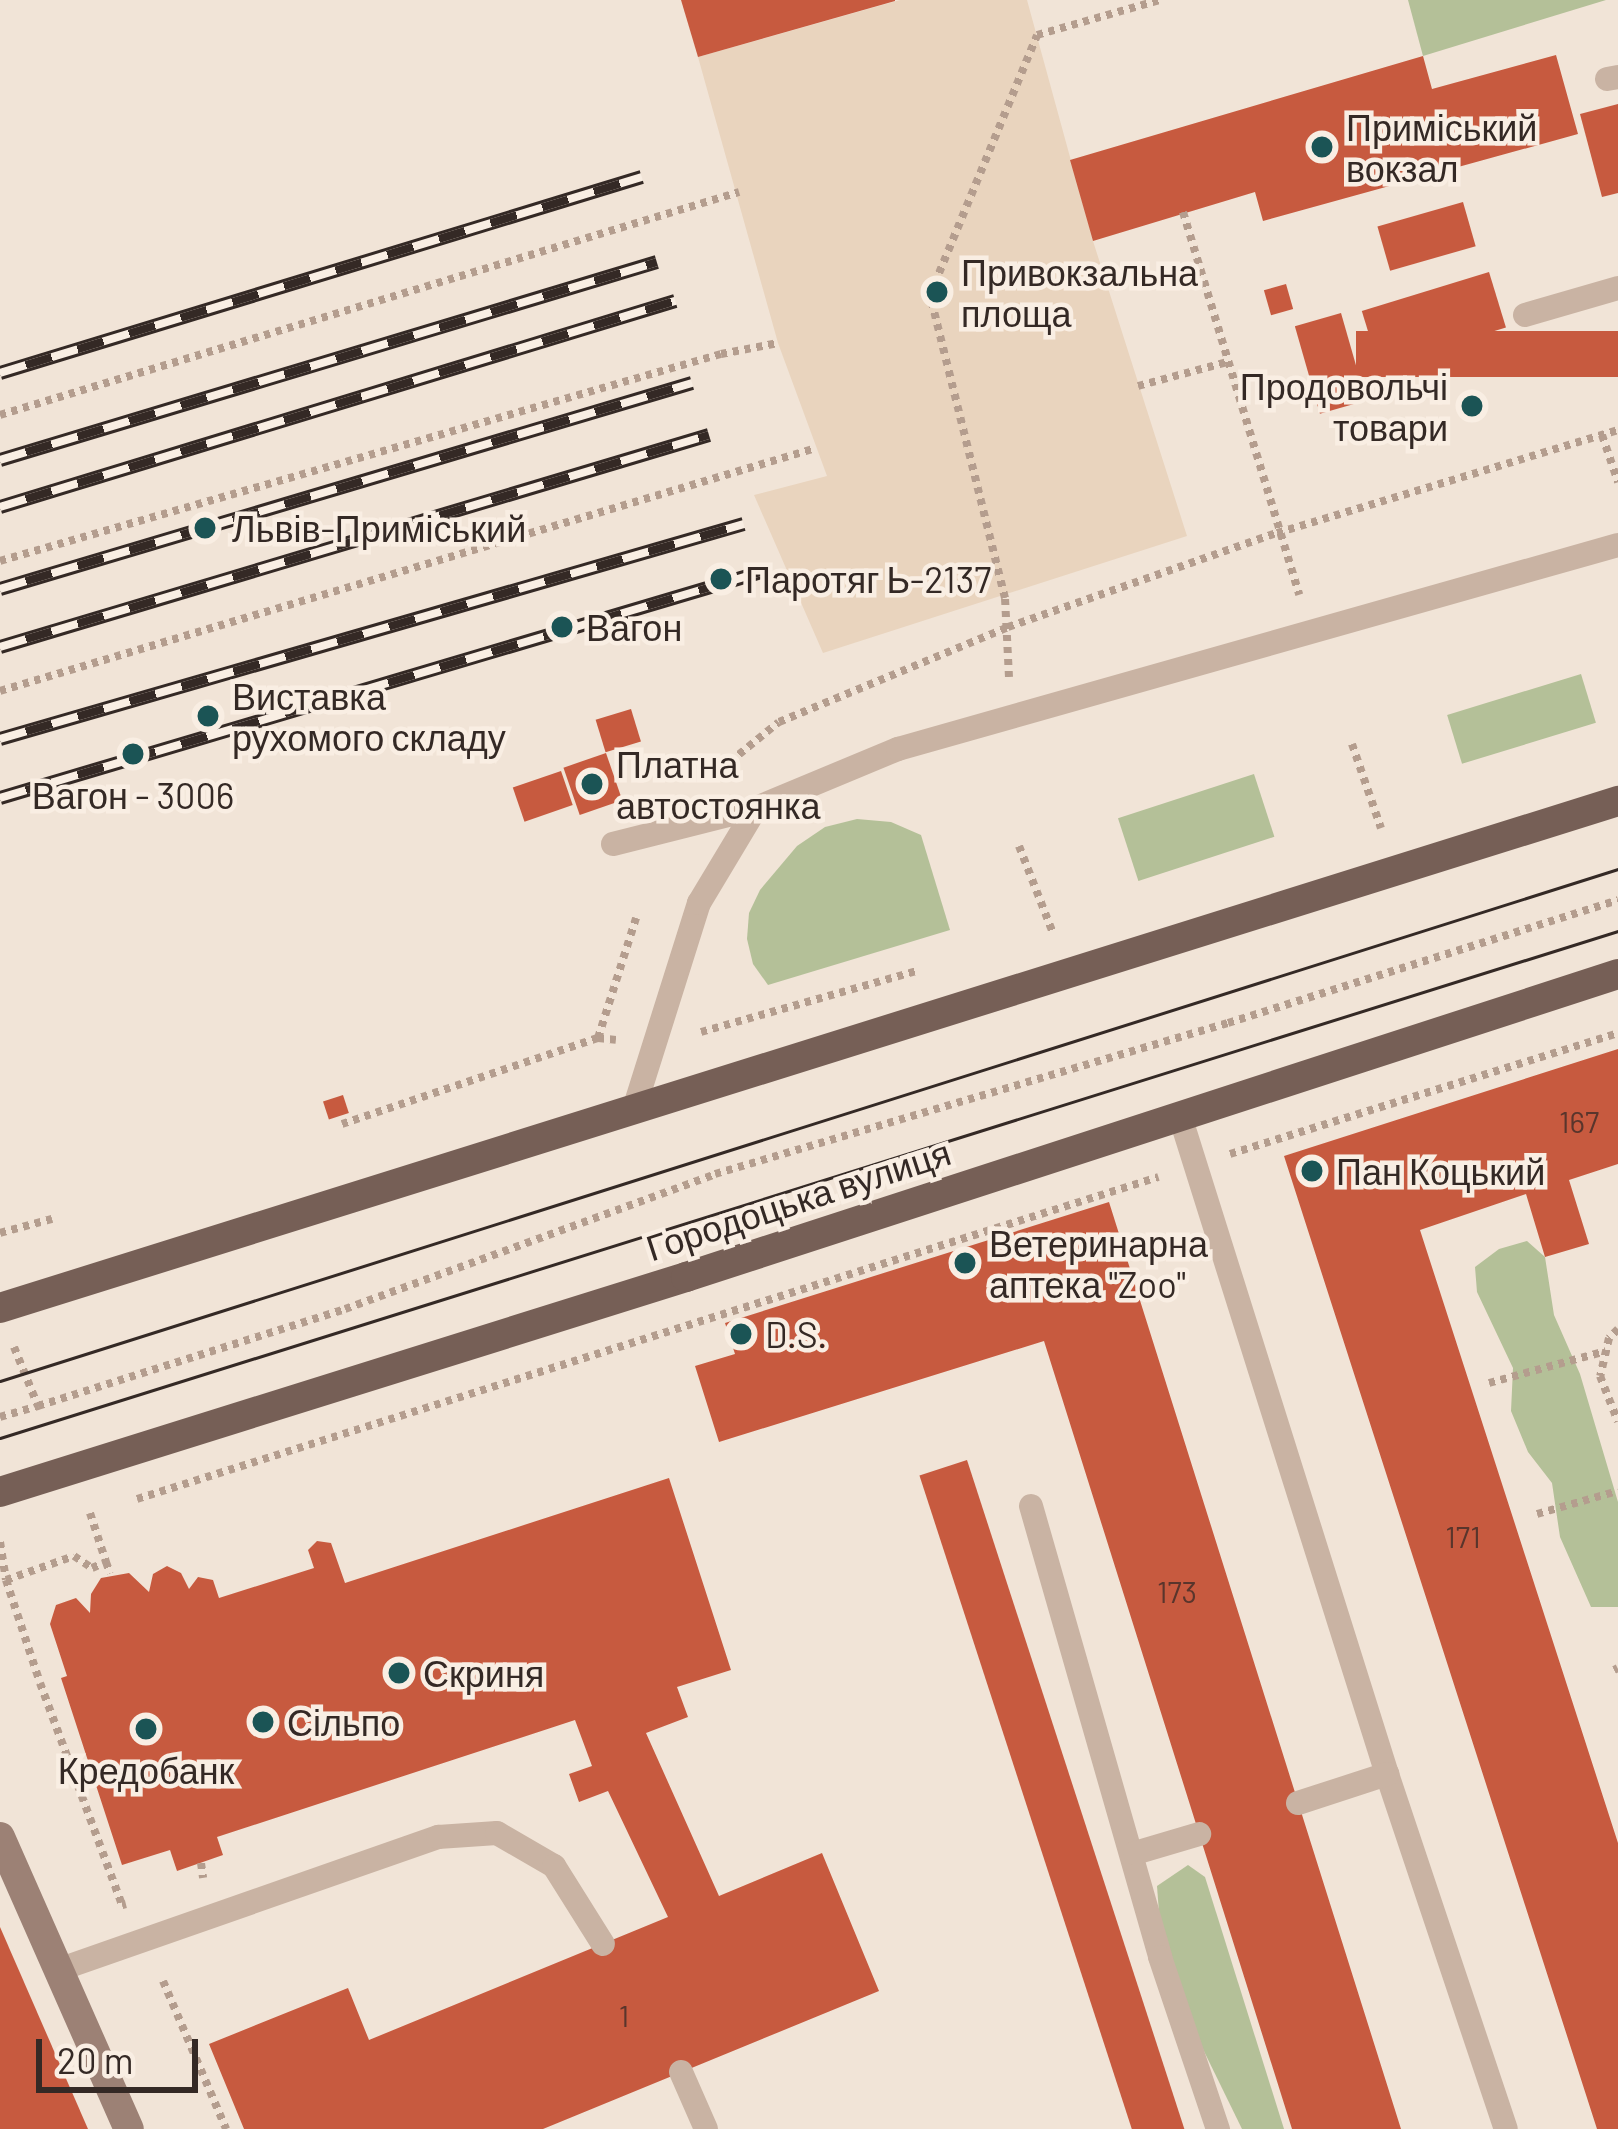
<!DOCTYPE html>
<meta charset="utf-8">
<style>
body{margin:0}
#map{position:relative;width:1618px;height:2129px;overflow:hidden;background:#f1e4d7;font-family:Barlow,sans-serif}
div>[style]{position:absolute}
.green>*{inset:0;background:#b4c098;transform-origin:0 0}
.plaza>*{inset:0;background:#e9d4be}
.building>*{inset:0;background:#c75a3f;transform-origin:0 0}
.path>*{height:8px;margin-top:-4px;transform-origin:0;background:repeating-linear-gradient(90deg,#b49d8e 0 6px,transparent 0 12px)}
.lane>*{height:24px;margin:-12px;padding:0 12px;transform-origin:12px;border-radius:12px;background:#c9b3a3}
.secondary>*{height:30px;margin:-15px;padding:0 15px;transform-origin:15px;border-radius:15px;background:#9c8175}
.primary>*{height:30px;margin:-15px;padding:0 15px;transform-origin:15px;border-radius:15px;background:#765f56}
.tram>*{height:3px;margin:-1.5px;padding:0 1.5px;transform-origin:1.5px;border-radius:1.5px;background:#342925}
.rail>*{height:14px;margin-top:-7px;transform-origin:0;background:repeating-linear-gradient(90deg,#f9eee3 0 27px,#342925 0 54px);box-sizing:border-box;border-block:3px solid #342925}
.dots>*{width:33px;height:33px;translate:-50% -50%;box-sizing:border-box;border:6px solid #f9eee3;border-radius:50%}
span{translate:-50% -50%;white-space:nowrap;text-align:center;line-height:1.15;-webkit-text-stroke:9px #f9eee3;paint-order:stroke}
.number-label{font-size:30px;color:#59352c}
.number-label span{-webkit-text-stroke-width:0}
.poi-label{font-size:36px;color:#342925}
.left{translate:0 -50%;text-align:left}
.right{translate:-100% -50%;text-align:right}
.street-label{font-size:36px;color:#342925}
.scale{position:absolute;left:36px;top:2039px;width:162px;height:54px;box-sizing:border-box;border:6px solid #342925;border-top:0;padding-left:15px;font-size:36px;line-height:42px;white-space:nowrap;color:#342925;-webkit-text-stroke:9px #f9eee3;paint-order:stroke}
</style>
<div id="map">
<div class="green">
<div style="clip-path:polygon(1408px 0,1606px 0,1423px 56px)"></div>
<div style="left:1581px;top:674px;width:51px;height:140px;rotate:73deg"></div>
<div style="left:1254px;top:774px;width:66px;height:143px;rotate:72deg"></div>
<div style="clip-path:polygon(857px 819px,891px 822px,921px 835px,950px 930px,768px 985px,753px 964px,747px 939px,749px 913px,760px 890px,797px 846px,825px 827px)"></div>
<div style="clip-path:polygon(1527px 1241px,1545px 1257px,1554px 1315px,1580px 1374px,1618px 1502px,1618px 1607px,1591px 1607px,1560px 1537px,1552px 1483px,1528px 1452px,1511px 1411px,1513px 1368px,1477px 1292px,1475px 1267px,1499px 1249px)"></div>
<div style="clip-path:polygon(1188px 1865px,1205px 1877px,1284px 2129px,1242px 2129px,1198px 2039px,1161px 1939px,1157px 1886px)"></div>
</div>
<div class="plaza">
<div style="clip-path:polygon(900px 0,1027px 0,1093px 241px,1187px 536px,823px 653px,754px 495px,827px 476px,778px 343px,698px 57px)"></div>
</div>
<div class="building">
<div style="clip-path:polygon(681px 0,895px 0,895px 1px,698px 57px)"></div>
<div style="clip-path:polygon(1556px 55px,1578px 134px,1263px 221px,1255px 192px,1093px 241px,1070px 160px,1423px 56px,1432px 89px)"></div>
<div style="clip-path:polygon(1618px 104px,1618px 193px,1602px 197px,1580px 114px)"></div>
<div style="left:1463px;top:202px;width:46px;height:89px;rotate:74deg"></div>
<div style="left:1489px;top:272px;width:58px;height:133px;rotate:73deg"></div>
<div style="left:1286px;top:284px;width:26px;height:23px;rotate:74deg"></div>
<div style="left:1341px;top:313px;width:91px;height:48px;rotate:74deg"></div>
<div style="left:1618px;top:331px;width:46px;height:262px;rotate:90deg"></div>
<div style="left:631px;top:709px;width:34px;height:37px;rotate:73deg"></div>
<div style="left:606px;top:753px;width:50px;height:45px;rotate:71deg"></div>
<div style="left:561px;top:771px;width:36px;height:51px;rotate:71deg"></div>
<div style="clip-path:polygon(1618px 1049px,1618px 1164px,1569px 1180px,1589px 1244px,1545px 1257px,1526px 1194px,1420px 1230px,1618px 1843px,1618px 2129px,1597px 2129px,1284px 1156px)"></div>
<div style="left:343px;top:1095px;width:19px;height:21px;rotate:72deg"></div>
<div style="clip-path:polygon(1109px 1202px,1401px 2129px,1292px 2129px,1044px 1341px,719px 1442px,695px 1366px,735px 1354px,725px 1323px)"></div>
<div style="left:967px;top:1460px;width:704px;height:50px;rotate:72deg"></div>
<div style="clip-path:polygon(669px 1478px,731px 1670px,677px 1687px,688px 1717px,646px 1733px,719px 1896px,822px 1853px,879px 1991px,543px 2129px,244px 2129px,209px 2044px,348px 1988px,369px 2040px,668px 1917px,608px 1791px,579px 1802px,569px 1774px,592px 1766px,575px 1720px,217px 1837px,223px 1855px,177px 1871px,170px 1850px,122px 1865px,61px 1678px,67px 1676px,50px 1624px,56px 1605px,76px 1598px,90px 1613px,91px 1594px,101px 1578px,129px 1573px,149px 1592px,153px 1574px,167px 1566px,181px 1573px,189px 1589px,198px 1577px,213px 1580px,219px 1598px,314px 1568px,308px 1550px,317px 1541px,331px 1543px,345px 1583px)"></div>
<div style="clip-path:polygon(0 1927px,17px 1966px,88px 2129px,0 2129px)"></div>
</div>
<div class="path">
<div style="left:1183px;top:212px;width:400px;rotate:73.1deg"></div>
<div style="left:1138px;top:386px;width:92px;rotate:-15.1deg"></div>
<div style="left:0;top:415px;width:772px;rotate:-16.79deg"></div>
<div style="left:1602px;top:435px;width:50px;rotate:71.2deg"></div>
<div style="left:0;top:561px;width:750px;rotate:-16.02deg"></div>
<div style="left:721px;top:354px;width:58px;rotate:-10.9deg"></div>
<div style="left:1009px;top:677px;width:79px;rotate:-92.9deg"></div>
<div style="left:1005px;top:598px;width:312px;rotate:-103.9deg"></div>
<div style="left:930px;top:295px;width:281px;rotate:-67.6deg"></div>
<div style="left:1037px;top:35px;width:128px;rotate:-15.9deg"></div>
<div style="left:0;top:691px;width:848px;rotate:-16.58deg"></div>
<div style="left:1352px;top:744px;width:89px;rotate:71deg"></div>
<div style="left:711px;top:777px;width:87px;rotate:-39deg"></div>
<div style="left:779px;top:722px;width:248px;rotate:-22.5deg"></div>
<div style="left:1008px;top:627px;width:285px;rotate:-19.3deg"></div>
<div style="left:1277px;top:533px;width:356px;rotate:-16.8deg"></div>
<div style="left:1019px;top:846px;width:93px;rotate:68.7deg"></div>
<div style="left:701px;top:1032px;width:224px;rotate:-15.8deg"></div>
<div style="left:598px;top:1038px;width:126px;rotate:-72.4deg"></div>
<div style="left:342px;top:1124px;width:270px;rotate:-18.6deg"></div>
<div style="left:598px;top:1038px;width:18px;rotate:6deg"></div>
<div style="left:1230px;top:1154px;width:406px;rotate:-17.3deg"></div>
<div style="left:0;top:1233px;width:54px;rotate:-15.1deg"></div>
<div style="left:1618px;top:1329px;width:13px;rotate:135deg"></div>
<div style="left:1609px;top:1338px;width:39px;rotate:103deg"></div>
<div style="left:1600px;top:1376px;width:49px;rotate:68.6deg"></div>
<div style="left:14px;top:1347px;width:64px;rotate:67.9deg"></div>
<div style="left:38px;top:1406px;width:322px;rotate:-17.5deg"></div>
<div style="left:345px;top:1309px;width:394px;rotate:-20deg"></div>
<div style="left:715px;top:1174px;width:535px;rotate:-16.4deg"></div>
<div style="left:1228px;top:1023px;width:409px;rotate:-17.5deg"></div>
<div style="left:1489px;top:1383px;width:121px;rotate:-15.3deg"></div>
<div style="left:0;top:1417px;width:40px;rotate:-16deg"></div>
<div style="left:137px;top:1499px;width:1071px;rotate:-17.5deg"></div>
<div style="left:90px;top:1513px;width:52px;rotate:71.9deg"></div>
<div style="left:1537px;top:1514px;width:84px;rotate:-15.9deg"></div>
<div style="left:0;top:1542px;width:38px;rotate:81deg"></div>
<div style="left:6px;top:1580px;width:108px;rotate:71.7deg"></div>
<div style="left:40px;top:1683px;width:237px;rotate:69.7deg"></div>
<div style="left:122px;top:1905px;width:4px;rotate:-14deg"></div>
<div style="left:6px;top:1580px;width:72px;rotate:-19.4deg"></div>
<div style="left:74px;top:1556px;width:22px;rotate:34deg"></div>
<div style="left:92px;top:1568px;width:15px;rotate:-23deg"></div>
<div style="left:106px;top:1562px;width:12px;rotate:70deg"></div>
<div style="left:1614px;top:1670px;width:4px;rotate:-27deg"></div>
<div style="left:201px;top:1863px;width:15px;rotate:82deg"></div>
<div style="left:163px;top:1981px;width:161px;rotate:66.9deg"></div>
</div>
<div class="lane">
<div style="left:1607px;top:79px;width:11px;rotate:-10deg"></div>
<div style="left:1525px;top:315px;width:97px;rotate:-16.2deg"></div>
<div style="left:613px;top:844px;width:147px;rotate:-14.1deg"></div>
<div style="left:756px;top:808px;width:154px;rotate:-22.6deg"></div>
<div style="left:898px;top:749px;width:748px;rotate:-15.82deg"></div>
<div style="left:634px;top:1109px;width:216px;rotate:-72.5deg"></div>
<div style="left:699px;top:903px;width:111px;rotate:-59deg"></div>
<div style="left:1180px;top:1116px;width:690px;rotate:72.54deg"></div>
<div style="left:1387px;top:1774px;width:374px;rotate:71.5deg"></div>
<div style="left:1031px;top:1506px;width:469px;rotate:74deg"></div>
<div style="left:1160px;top:1957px;width:182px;rotate:71.4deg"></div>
<div style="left:1298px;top:1803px;width:94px;rotate:-18deg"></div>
<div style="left:1135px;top:1853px;width:67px;rotate:-16.5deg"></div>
<div style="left:58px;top:1970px;width:403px;rotate:-19.3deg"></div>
<div style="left:438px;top:1837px;width:59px;rotate:-3.9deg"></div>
<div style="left:497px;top:1833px;width:66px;rotate:30.1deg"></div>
<div style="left:554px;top:1866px;width:92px;rotate:57.9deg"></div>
<div style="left:681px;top:2072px;width:62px;rotate:66.3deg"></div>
</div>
<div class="secondary">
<div style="left:0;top:1837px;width:319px;rotate:66.2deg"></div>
</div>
<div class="primary">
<div style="left:0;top:1308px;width:1696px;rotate:-17.4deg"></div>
<div style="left:0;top:1492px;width:719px;rotate:-17.4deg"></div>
<div style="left:686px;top:1277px;width:980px;rotate:-18.01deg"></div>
</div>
<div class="tram">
<div style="left:0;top:1381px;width:1697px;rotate:-17.56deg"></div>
<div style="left:0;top:1438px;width:1696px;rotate:-17.4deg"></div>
</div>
<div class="rail">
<div style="left:0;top:373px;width:671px;rotate:-16.98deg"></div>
<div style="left:0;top:460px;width:686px;rotate:-16.77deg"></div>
<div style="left:0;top:507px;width:706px;rotate:-16.97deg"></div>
<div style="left:0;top:589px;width:722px;rotate:-16.58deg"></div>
<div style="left:0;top:647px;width:740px;rotate:-16.65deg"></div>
<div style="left:0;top:739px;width:774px;rotate:-16.12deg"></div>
<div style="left:0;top:798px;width:794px;rotate:-16.54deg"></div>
</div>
<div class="dots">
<div style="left:1322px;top:147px;background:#1b5455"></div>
<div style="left:937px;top:292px;background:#1b5455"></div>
<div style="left:1472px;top:406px;background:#1b5455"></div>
<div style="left:205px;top:528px;background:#1b5455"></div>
<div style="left:721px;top:579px;background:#1b5455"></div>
<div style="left:562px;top:627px;background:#1b5455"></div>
<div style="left:208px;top:716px;background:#1b5455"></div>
<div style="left:133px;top:754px;background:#1b5455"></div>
<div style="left:592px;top:784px;background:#1b5455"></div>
<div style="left:1312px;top:1171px;background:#1b5455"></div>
<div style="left:965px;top:1263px;background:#1b5455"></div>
<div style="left:741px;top:1334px;background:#1b5455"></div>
<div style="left:399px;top:1673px;background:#1b5455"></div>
<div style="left:263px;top:1722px;background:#1b5455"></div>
<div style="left:146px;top:1729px;background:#1b5455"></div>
</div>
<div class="number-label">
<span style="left:1579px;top:1121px">167</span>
<span style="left:1463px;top:1536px">171</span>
<span style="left:1177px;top:1591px">173</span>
<span style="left:624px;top:2015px">1</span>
</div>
<div class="poi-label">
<span class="left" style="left:1346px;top:147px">Приміський<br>вокзал</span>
<span class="left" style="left:961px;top:292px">Привокзальна<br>площа</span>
<span class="right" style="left:1448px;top:406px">Продовольчі<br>товари</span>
<span class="left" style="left:232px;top:528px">Львів-Приміський</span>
<span class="left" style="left:745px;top:579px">Паротяг Ь-2137</span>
<span class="left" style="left:586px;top:627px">Вагон</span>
<span class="left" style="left:232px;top:716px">Виставка<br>рухомого складу</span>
<span class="left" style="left:616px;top:784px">Платна<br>автостоянка</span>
<span style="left:133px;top:795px">Вагон - 3006</span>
<span class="left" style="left:1336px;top:1171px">Пан Коцький</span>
<span class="left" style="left:989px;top:1263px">Ветеринарна<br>аптека "Zoo"</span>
<span class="left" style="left:765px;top:1334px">D.S.</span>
<span class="left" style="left:423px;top:1673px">Скриня</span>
<span class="left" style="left:287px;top:1722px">Сільпо</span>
<span style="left:146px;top:1770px">Кредобанк</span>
</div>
<div class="street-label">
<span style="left:798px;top:1199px;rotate:-18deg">Городоцька вулиця</span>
</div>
<div class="scale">20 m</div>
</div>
